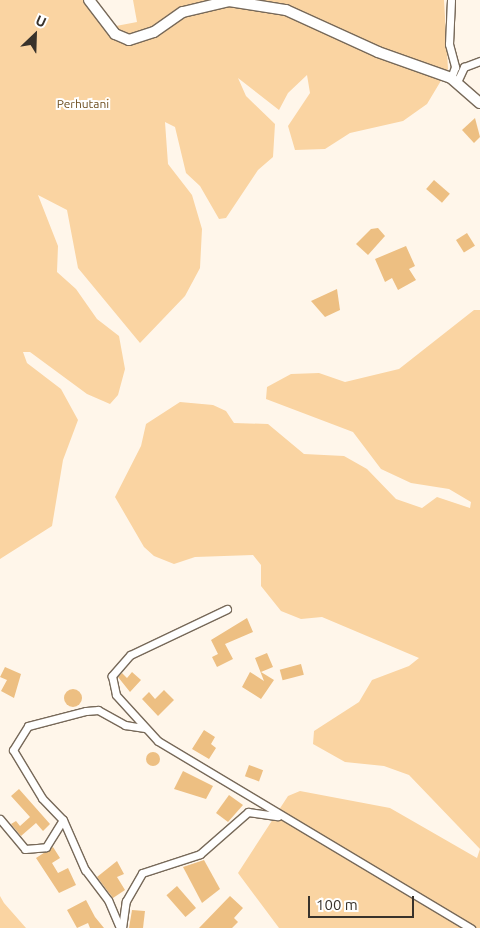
<!DOCTYPE html>
<style>
body{margin:0}
#map{position:relative;width:480px;height:928px;overflow:hidden;background:#fff6ea;font-family:Ubuntu,sans-serif}
div>[style]{position:absolute}
.green>*{inset:0;background:#fad4a2}
.building>*{inset:0;background:#edbf82;transform-origin:0 0}
.round{border-radius:50%}
.roads{filter:drop-shadow(1px 0 #776959) drop-shadow(-1px 0 #776959) drop-shadow(0 1px #776959) drop-shadow(0 -1px #776959)}
.minor>*{height:7px;margin:-3.5px;padding:0 3.5px;transform-origin:3.5px;border-radius:3.5px;background:#fff}
.secondary>*{height:10px;margin:-5px;padding:0 5px;transform-origin:5px;border-radius:5px;background:#fff}
span{translate:-50% -50%;white-space:nowrap;text-align:center;line-height:1.15;-webkit-text-stroke:4px #fff;paint-order:stroke}
.park-label{font-size:12px;color:#6e4f21}
.north{position:absolute;left:10px;top:10px;width:50px;height:50px;-webkit-text-stroke:4px #fff;paint-order:stroke;rotate:24deg;font-size:14px;font-weight:700;line-height:20px;text-align:center;color:#38322b}
.north::after{content:'';display:block;margin:auto;width:18px;height:22px;background:#38322b;clip-path:polygon(50% 0,100% 100%,50% 72%,0 100%)}
.scale{position:absolute;left:308px;top:896px;width:106px;height:22px;box-sizing:border-box;border:2px solid #38322b;border-top:0;padding-left:6px;font-size:15px;line-height:18px;white-space:nowrap;color:#38322b;-webkit-text-stroke:4px #fff;paint-order:stroke}
</style>
<div id="map">
<div class="green">
<div style="clip-path:polygon(0 0,83px 0,95px 15px,107px 15px,116px 26px,137px 22px,133px 0,444px 0,448px 69px,427px 104px,403px 121px,350px 133px,325px 149px,295px 150px,288px 126px,310px 93px,307px 75px,288px 93px,279px 110px,238px 78px,246px 96px,275px 124px,273px 157px,258px 170px,226px 218px,219px 219px,200px 186px,186px 173px,175px 127px,165px 122px,168px 164px,192px 195px,202px 229px,200px 268px,185px 296px,140px 343px,78px 268px,67px 210px,38px 195px,58px 246px,57px 272px,76px 289px,97px 319px,119px 336px,125px 369px,118px 395px,110px 404px,87px 394px,30px 352px,23px 352px,27px 363px,61px 389px,78px 420px,63px 460px,52px 526px,0 559px)"></div>
<div style="clip-path:polygon(474px 310px,480px 310px,480px 849px,409px 775px,384px 766px,345px 762px,313px 744px,314px 731px,359px 702px,372px 680px,409px 666px,419px 658px,322px 617px,301px 619px,281px 611px,261px 586px,261px 565px,253px 555px,195px 557px,174px 564px,154px 556px,144px 547px,115px 497px,141px 446px,146px 424px,180px 402px,213px 405px,226px 411px,234px 423px,268px 424px,304px 454px,344px 456px,367px 469px,396px 499px,422px 508px,437px 497px,470px 508px,471px 502px,449px 489px,411px 483px,381px 469px,353px 432px,266px 399px,267px 387px,291px 374px,319px 373px,345px 382px,399px 369px)"></div>
<div style="clip-path:polygon(300px 791px,390px 808px,477px 858px,480px 849px,480px 928px,279px 928px,238px 873px,288px 796px)"></div>
<div style="clip-path:polygon(0 896px,4px 903px,26px 928px,0 928px)"></div>
</div>
<div class="building">
<div style="clip-path:polygon(475px 118px,480px 137px,474px 143px,462px 130px)"></div>
<div style="left:434px;top:180px;width:21px;height:12px;rotate:41deg"></div>
<div style="clip-path:polygon(378px 228px,385px 236px,368px 255px,356px 244px,371px 229px)"></div>
<div style="left:467px;top:233px;width:15px;height:13px;rotate:58deg"></div>
<div style="clip-path:polygon(406px 246px,415px 266px,409px 269px,416px 280px,398px 290px,392px 278px,385px 282px,375px 259px)"></div>
<div style="clip-path:polygon(337px 289px,340px 310px,325px 317px,311px 301px)"></div>
<div style="clip-path:polygon(247px 618px,253px 632px,225px 644px,233px 659px,217px 667px,212px 657px,218px 654px,211px 640px)"></div>
<div style="clip-path:polygon(267px 653px,273px 667px,261px 672px,274px 680px,261px 699px,242px 687px,250px 672px,264px 681px,255px 658px)"></div>
<div style="left:301px;top:664px;width:11px;height:22px;rotate:75deg"></div>
<div style="clip-path:polygon(5px 667px,21px 674px,14px 698px,1px 691px,7px 680px,0 677px)"></div>
<div style="clip-path:polygon(132px 672px,141px 680px,130px 692px,118px 677px,122px 673px,127px 678px)"></div>
<div class="round" style="left:64px;top:689px;width:18px;height:18px"></div>
<div style="clip-path:polygon(164px 690px,174px 700px,158px 716px,142px 699px,149px 692px,155px 699px)"></div>
<div style="clip-path:polygon(204px 730px,215px 737px,211px 744px,216px 748px,209px 759px,192px 749px)"></div>
<div class="round" style="left:146px;top:752px;width:14px;height:14px"></div>
<div style="left:249px;top:765px;width:15px;height:12px;rotate:20deg"></div>
<div style="clip-path:polygon(183px 771px,213px 786px,206px 799px,174px 789px)"></div>
<div style="clip-path:polygon(19px 789px,50px 824px,43px 831px,36px 823px,21px 836px,11px 824px,16px 821px,20px 826px,30px 817px,11px 796px)"></div>
<div style="clip-path:polygon(229px 795px,243px 805px,228px 822px,216px 813px)"></div>
<div style="clip-path:polygon(53px 847px,60px 858px,52px 863px,58px 873px,68px 868px,76px 885px,59px 893px,36px 858px)"></div>
<div style="clip-path:polygon(204px 860px,220px 889px,202px 903px,183px 867px)"></div>
<div style="clip-path:polygon(117px 861px,124px 874px,117px 877px,125px 890px,113px 898px,97px 877px)"></div>
<div style="left:177px;top:886px;width:29px;height:14px;rotate:49deg"></div>
<div style="clip-path:polygon(230px 896px,243px 908px,234px 918px,238px 922px,232px 928px,199px 928px)"></div>
<div style="clip-path:polygon(86px 900px,95px 917px,104px 928px,90px 928px,88px 923px,77px 928px,67px 910px)"></div>
<div style="clip-path:polygon(132px 910px,145px 911px,143px 928px,129px 928px)"></div>
</div>
<div class="roads">
<div class="minor">
<div style="left:451px;top:0;width:44px;rotate:92.6deg"></div>
<div style="left:449px;top:44px;width:24px;rotate:75deg"></div>
<div style="left:455px;top:67px;width:12px;rotate:110deg"></div>
<div style="left:457px;top:82px;width:17px;rotate:-65deg"></div>
<div style="left:464px;top:67px;width:17px;rotate:-21deg"></div>
<div style="left:227px;top:609px;width:107px;rotate:154.6deg"></div>
<div style="left:130px;top:655px;width:28px;rotate:131deg"></div>
<div style="left:112px;top:676px;width:19px;rotate:78deg"></div>
<div style="left:116px;top:695px;width:62px;rotate:47.6deg"></div>
<div style="left:158px;top:741px;width:365px;rotate:30.9deg"></div>
<div style="left:0;top:819px;width:39px;rotate:50deg"></div>
<div style="left:25px;top:849px;width:21px;rotate:-5deg"></div>
<div style="left:46px;top:847px;width:31px;rotate:-58deg"></div>
<div style="left:120px;top:928px;width:30px;rotate:-113deg"></div>
<div style="left:108px;top:900px;width:38px;rotate:-127deg"></div>
<div style="left:85px;top:870px;width:55px;rotate:-113.7deg"></div>
<div style="left:63px;top:820px;width:30px;rotate:-134deg"></div>
<div style="left:42px;top:798px;width:56px;rotate:-121.1deg"></div>
<div style="left:13px;top:750px;width:28px;rotate:-58deg"></div>
<div style="left:28px;top:726px;width:60px;rotate:-14.5deg"></div>
<div style="left:86px;top:711px;width:12px;rotate:-5deg"></div>
<div style="left:98px;top:710px;width:31px;rotate:29deg"></div>
<div style="left:125px;top:725px;width:20px;rotate:9deg"></div>
<div style="left:122px;top:928px;width:27px;rotate:-82deg"></div>
<div style="left:126px;top:901px;width:32px;rotate:-60deg"></div>
<div style="left:142px;top:873px;width:61px;rotate:-18.1deg"></div>
<div style="left:200px;top:854px;width:64px;rotate:-41.2deg"></div>
<div style="left:248px;top:812px;width:30px;rotate:8deg"></div>
</div>
<div class="secondary">
<div style="left:89px;top:0;width:43px;rotate:52.6deg"></div>
<div style="left:115px;top:34px;width:15px;rotate:23deg"></div>
<div style="left:129px;top:40px;width:26px;rotate:-18deg"></div>
<div style="left:154px;top:32px;width:35px;rotate:-35deg"></div>
<div style="left:183px;top:12px;width:47px;rotate:-13.4deg"></div>
<div style="left:229px;top:1px;width:58px;rotate:9deg"></div>
<div style="left:286px;top:10px;width:101px;rotate:24.5deg"></div>
<div style="left:378px;top:52px;width:77px;rotate:19.6deg"></div>
<div style="left:451px;top:78px;width:38px;rotate:41deg"></div>
</div>
</div>
<div class="park-label">
<span style="left:83px;top:104px">Perhutani</span>
</div>
<div class="north">U</div>
<div class="scale">100 m</div>
</div>
